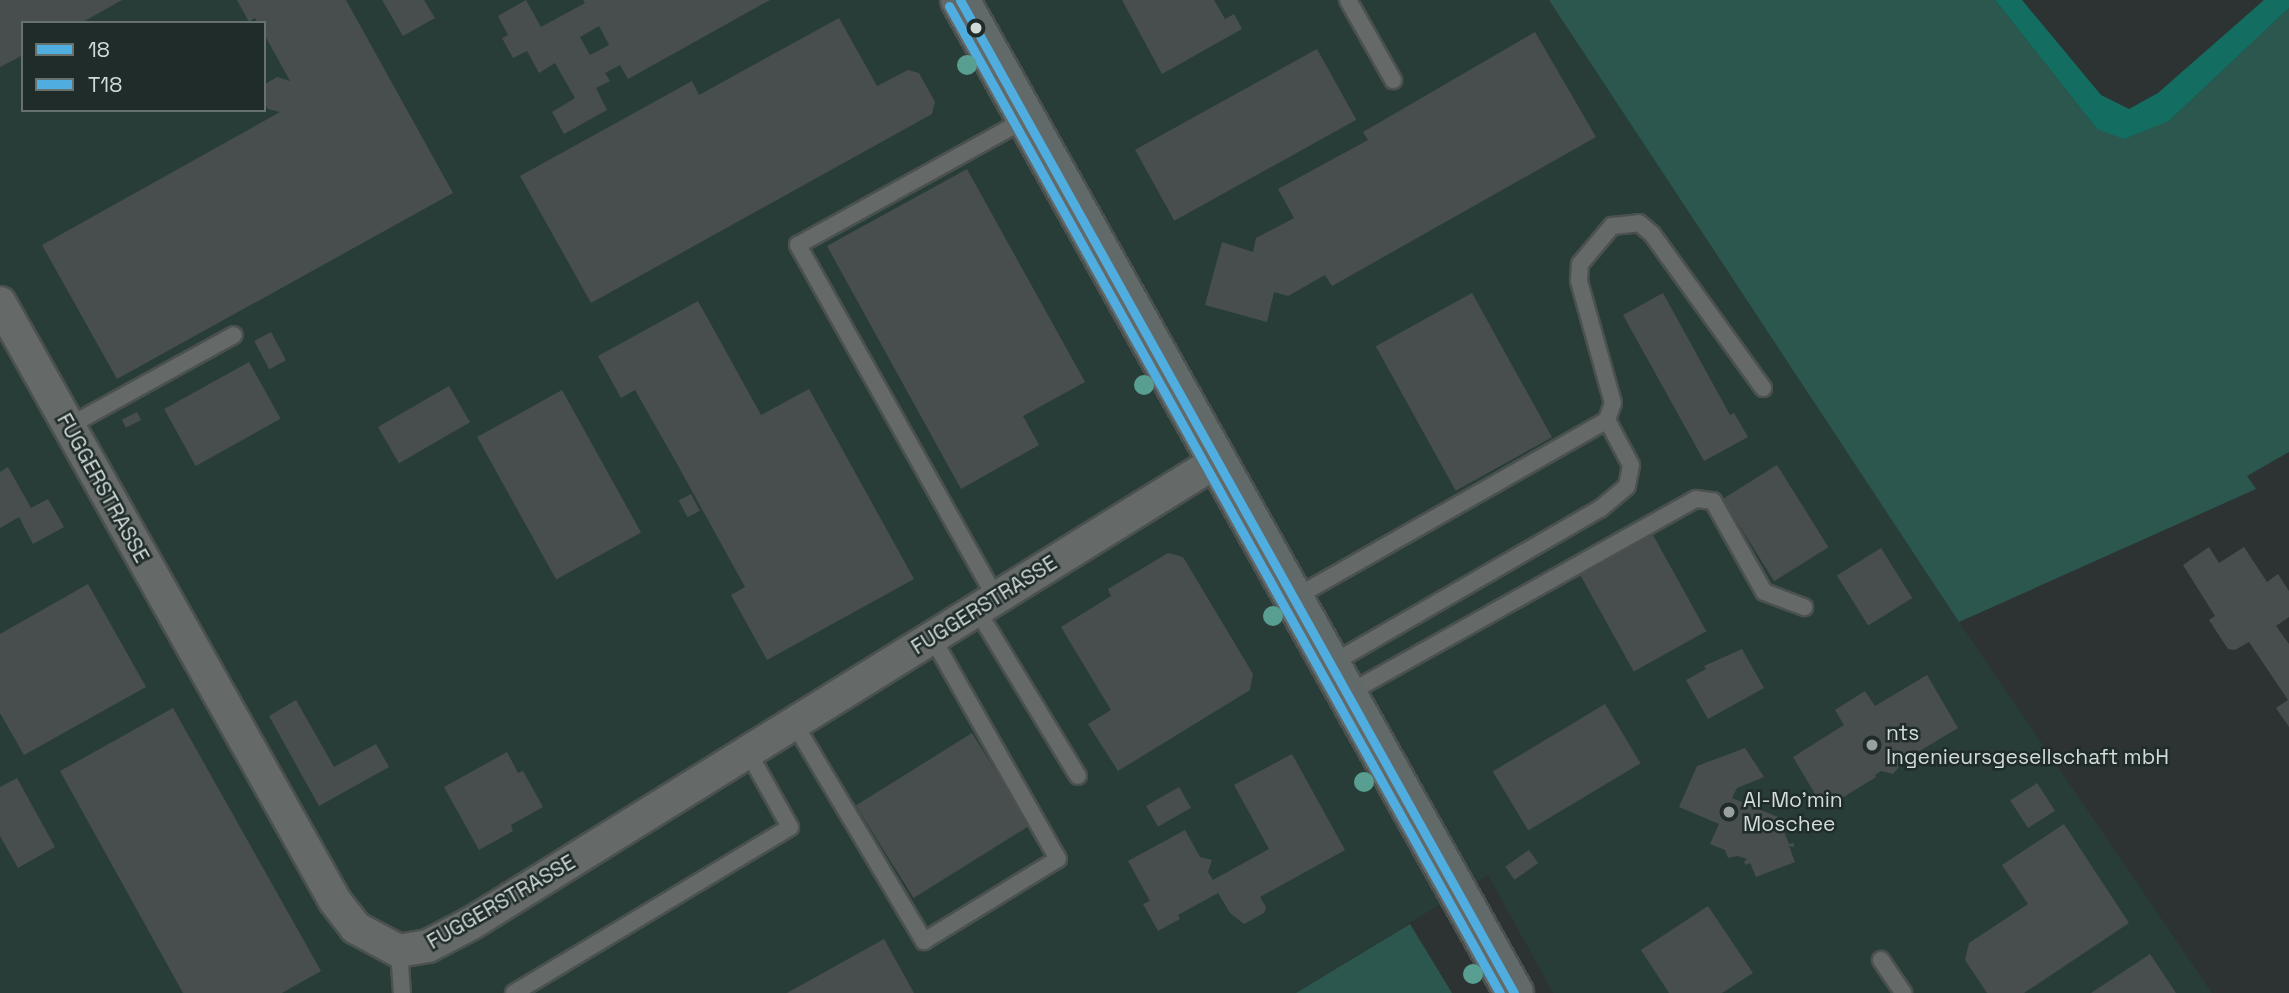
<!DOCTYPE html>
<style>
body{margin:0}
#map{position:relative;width:2289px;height:993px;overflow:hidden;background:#2c3332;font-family:"Space Grotesk",sans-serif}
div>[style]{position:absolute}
.built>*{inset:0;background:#293d38}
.green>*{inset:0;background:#2c574f}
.water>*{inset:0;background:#136d60}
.building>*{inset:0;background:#484e4d;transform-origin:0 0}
.roads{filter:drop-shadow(2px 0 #4a514f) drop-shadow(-2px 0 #4a514f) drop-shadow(0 2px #4a514f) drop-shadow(0 -2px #4a514f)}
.service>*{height:16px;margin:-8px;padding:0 8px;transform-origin:8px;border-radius:8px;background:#656968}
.minor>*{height:32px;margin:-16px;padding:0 16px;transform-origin:16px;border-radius:16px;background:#656968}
.secondary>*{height:38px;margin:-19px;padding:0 19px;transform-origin:19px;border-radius:19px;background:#616a68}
.bus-1>*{height:9px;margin:-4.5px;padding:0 4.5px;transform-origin:4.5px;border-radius:4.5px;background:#50ade0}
.bus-2>*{height:9px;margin:-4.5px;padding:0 4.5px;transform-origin:4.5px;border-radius:4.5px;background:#50ade0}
.trees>*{width:20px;height:20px;margin:-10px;border-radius:50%;background:#589f92}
.dots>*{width:19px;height:19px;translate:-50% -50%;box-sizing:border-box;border:4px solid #1f2c29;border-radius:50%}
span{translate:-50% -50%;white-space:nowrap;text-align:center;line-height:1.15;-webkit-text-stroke:5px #1f2c29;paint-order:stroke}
.street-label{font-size:21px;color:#d3dbd9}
.poi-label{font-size:21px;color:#d3dbd9}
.left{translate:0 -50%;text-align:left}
.legend{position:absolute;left:21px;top:21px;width:245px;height:91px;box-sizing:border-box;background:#1f2c29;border:2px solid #67726f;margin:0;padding:9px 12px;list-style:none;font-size:21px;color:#d3dbd9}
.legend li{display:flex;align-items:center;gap:14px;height:35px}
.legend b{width:35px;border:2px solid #67726f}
</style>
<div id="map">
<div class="built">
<div style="clip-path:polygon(evenodd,0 0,1549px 0,1959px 622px,2212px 993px,1553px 993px,1488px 875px,1296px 993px,0 993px,0 0,23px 23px,264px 23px,264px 110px,23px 110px,23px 23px)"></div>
</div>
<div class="green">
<div style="clip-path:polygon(1549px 0,1995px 0,2097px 129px,2169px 121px,2289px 8px,2289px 452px,2247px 476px,2256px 489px,1959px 622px)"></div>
<div style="clip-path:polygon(1410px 924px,1452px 993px,1296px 993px)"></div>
</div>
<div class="water">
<div style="clip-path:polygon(1995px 0,2022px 0,2101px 95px,2129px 109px,2158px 93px,2264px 0,2289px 0,2289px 8px,2169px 121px,2124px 139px,2097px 129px)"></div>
</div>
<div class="building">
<div style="clip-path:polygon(0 0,122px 0,81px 23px,23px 23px,23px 55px,0 67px)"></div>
<div style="clip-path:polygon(237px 0,346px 0,453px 193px,117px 379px,42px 245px,280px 112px,268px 109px,264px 102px,265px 84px,277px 77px,290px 81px,264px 34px,264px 23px,258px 23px,255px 18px,249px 22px)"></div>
<div style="clip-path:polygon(382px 0,424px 0,435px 18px,403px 36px)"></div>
<div style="clip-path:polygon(evenodd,526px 0,541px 27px,585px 3px,583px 0,770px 0,628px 79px,620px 65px,605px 73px,610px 81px,596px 88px,607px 110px,564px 134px,552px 112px,575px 98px,555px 63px,539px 73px,527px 51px,513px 58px,502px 38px,508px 35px,498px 16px,526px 0,599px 26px,609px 45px,590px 55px,580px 37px,599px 26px)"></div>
<div style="clip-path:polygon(1122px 0,1214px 0,1225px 19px,1234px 14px,1242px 29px,1162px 74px)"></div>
<div style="clip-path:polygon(839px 18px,877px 86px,908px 70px,919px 73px,935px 102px,932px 114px,591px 303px,520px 176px,692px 81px,699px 95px)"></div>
<div style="clip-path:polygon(1535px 32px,1596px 137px,1332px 286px,1325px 275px,1288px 296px,1274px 292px,1267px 322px,1205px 305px,1222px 242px,1253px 252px,1256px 238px,1294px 218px,1278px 189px,1368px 140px,1363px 132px)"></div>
<div style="left:1317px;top:49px;width:81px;height:208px;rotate:61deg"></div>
<div style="clip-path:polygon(967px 169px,1085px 382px,1023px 416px,1039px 445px,961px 489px,827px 246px)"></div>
<div style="left:1472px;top:293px;width:165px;height:110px;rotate:61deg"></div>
<div style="clip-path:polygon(1663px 293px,1730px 415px,1734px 413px,1748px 437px,1704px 461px,1623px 315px)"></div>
<div style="clip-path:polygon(698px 301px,761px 415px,809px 389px,914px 579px,767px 660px,731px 595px,745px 587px,676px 462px,635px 390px,621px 398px,598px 356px)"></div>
<div style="left:271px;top:332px;width:32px;height:19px;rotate:62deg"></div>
<div style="left:249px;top:362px;width:65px;height:97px;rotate:61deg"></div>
<div style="left:449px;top:386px;width:42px;height:82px;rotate:60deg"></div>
<div style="left:562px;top:390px;width:163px;height:97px;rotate:61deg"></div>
<div style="left:137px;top:412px;width:9px;height:17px;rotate:63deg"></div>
<div style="left:1777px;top:465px;width:97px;height:64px;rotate:58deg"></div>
<div style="clip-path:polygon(8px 467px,31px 508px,48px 499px,64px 527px,33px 544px,19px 517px,0 528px,0 472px)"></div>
<div style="left:691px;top:494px;width:19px;height:14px;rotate:62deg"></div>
<div style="left:1653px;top:535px;width:110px;height:83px;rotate:61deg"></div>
<div style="clip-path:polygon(2209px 547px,2219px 563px,2244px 547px,2267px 582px,2278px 574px,2289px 591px,2289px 617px,2276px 626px,2289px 644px,2289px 727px,2276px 708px,2288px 700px,2249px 642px,2235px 650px,2228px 649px,2209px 620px,2215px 616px,2183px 565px)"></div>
<div style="left:1881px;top:548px;width:59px;height:52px;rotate:58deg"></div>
<div style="clip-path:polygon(1168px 553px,1183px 557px,1253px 674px,1250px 690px,1118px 771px,1088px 724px,1111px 710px,1061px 627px,1111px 596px,1108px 589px)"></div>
<div style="clip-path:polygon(88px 584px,146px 687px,24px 755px,0 713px,0 634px)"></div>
<div style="clip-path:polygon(1742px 649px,1764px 688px,1708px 719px,1686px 680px,1706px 669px,1704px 666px)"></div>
<div style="clip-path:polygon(1927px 675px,1958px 728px,1906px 759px,1905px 757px,1899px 761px,1900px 766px,1893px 774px,1881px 771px,1875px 775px,1876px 777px,1824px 809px,1793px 757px,1844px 725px,1835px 710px,1865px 691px,1875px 706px)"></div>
<div style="clip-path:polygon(296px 700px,334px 767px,376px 744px,389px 767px,319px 806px,269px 716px)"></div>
<div style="left:1605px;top:704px;width:69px;height:131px;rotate:59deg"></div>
<div style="clip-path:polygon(173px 708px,321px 971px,282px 993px,183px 993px,60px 771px)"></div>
<div style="left:972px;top:733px;width:109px;height:137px;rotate:58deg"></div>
<div style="clip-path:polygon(1745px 748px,1764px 777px,1737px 788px,1732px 798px,1778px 817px,1789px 844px,1794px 843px,1794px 847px,1789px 846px,1795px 862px,1756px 877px,1750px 863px,1746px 865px,1744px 862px,1747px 859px,1737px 856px,1728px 858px,1725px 850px,1710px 844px,1719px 824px,1679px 807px,1697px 766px)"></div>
<div style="clip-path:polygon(507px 752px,518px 773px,523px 771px,543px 807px,511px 825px,513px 831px,479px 850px,444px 787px)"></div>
<div style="clip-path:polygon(1292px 754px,1345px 850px,1260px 897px,1266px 907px,1264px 913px,1244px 924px,1230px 913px,1218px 893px,1178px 915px,1180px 919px,1158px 931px,1143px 904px,1150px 901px,1128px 861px,1185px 830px,1200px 857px,1212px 860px,1208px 872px,1213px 880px,1269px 849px,1234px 785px)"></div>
<div style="clip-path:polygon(17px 778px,55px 847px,18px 868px,0 836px,0 787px)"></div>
<div style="left:2037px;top:783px;width:33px;height:32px;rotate:57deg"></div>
<div style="left:1179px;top:787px;width:24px;height:38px;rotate:60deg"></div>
<div style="clip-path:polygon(2064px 824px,2129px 923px,2024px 993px,1987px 993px,1965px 960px,1969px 943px,2028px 904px,2002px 865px)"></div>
<div style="left:1529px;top:850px;width:16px;height:29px;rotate:55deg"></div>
<div style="clip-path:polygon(1708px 906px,1753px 973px,1722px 993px,1669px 993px,1641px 950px)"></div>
<div style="clip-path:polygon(884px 939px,914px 993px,787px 993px)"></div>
<div style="clip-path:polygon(2150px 954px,2176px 993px,2091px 993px)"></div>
</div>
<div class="roads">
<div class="service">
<div style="left:1348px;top:0;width:92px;rotate:60.6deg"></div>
<div style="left:69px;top:426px;width:188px;rotate:-28.9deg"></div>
<div style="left:996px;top:598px;width:405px;rotate:-119.3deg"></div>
<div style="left:798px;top:245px;width:260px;rotate:-28.9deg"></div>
<div style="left:1294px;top:598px;width:360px;rotate:-29.6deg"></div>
<div style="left:1607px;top:420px;width:18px;rotate:-71deg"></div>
<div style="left:1613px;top:403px;width:127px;rotate:-105.6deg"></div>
<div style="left:1579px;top:281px;width:17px;rotate:-87deg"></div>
<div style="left:1580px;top:264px;width:50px;rotate:-49.9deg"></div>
<div style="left:1612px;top:226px;width:27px;rotate:-6deg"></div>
<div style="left:1639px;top:223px;width:17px;rotate:40deg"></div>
<div style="left:1652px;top:234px;width:190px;rotate:54.2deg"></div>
<div style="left:977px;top:610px;width:194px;rotate:58.7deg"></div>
<div style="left:1331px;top:664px;width:310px;rotate:-30deg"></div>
<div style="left:1600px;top:509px;width:35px;rotate:-40deg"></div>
<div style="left:1627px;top:486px;width:21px;rotate:-79deg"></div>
<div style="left:1631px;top:465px;width:51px;rotate:-118.1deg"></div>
<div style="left:1347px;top:694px;width:400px;rotate:-29.2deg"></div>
<div style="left:1696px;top:499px;width:17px;rotate:7deg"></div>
<div style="left:1713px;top:501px;width:104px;rotate:60.7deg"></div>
<div style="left:1764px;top:592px;width:43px;rotate:20.6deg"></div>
<div style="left:794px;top:723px;width:254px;rotate:59.2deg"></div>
<div style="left:924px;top:941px;width:157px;rotate:-31.5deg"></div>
<div style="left:1058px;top:859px;width:255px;rotate:-119.6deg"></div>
<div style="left:399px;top:951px;width:42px;rotate:85.9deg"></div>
<div style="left:1881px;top:960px;width:40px;rotate:56deg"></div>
<div style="left:514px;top:993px;width:322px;rotate:-31deg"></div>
<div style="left:790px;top:827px;width:86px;rotate:-119.2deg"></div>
</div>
<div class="minor">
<div style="left:0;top:303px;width:685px;rotate:60.74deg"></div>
<div style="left:335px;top:901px;width:34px;rotate:52deg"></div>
<div style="left:356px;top:928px;width:49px;rotate:28.1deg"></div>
<div style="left:399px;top:951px;width:29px;rotate:-10deg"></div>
<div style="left:428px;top:946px;width:50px;rotate:-27.6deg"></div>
<div style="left:472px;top:923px;width:877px;rotate:-31.8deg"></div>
</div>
<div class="secondary">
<div style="left:960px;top:0;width:1137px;rotate:60.84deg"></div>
</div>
</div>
<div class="bus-1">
<div style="left:960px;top:0;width:1137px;rotate:60.84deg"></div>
</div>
<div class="bus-2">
<div style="left:949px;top:6px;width:1130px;rotate:60.83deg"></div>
</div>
<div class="trees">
<div style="left:967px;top:65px"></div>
<div style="left:1144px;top:385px"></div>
<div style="left:1273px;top:616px"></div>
<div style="left:1364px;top:782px"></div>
<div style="left:1473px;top:974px"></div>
</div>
<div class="dots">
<div style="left:976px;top:28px;background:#d3dbd9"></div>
<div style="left:1872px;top:745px;background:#99a09f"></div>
<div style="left:1729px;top:812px;background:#99a09f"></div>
</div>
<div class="street-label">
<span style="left:103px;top:488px;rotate:61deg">FUGGERSTRASSE</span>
<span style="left:984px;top:605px;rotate:-32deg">FUGGERSTRASSE</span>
<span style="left:501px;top:902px;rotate:-30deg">FUGGERSTRASSE</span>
</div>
<div class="poi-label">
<span class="left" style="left:1886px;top:745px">nts<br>Ingenieursgesellschaft mbH</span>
<span class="left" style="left:1743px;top:812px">Al-Mo'min<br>Moschee</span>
</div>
<ul class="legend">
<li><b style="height:9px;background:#50ade0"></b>18</li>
<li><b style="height:9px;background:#50ade0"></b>T18</li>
</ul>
</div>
